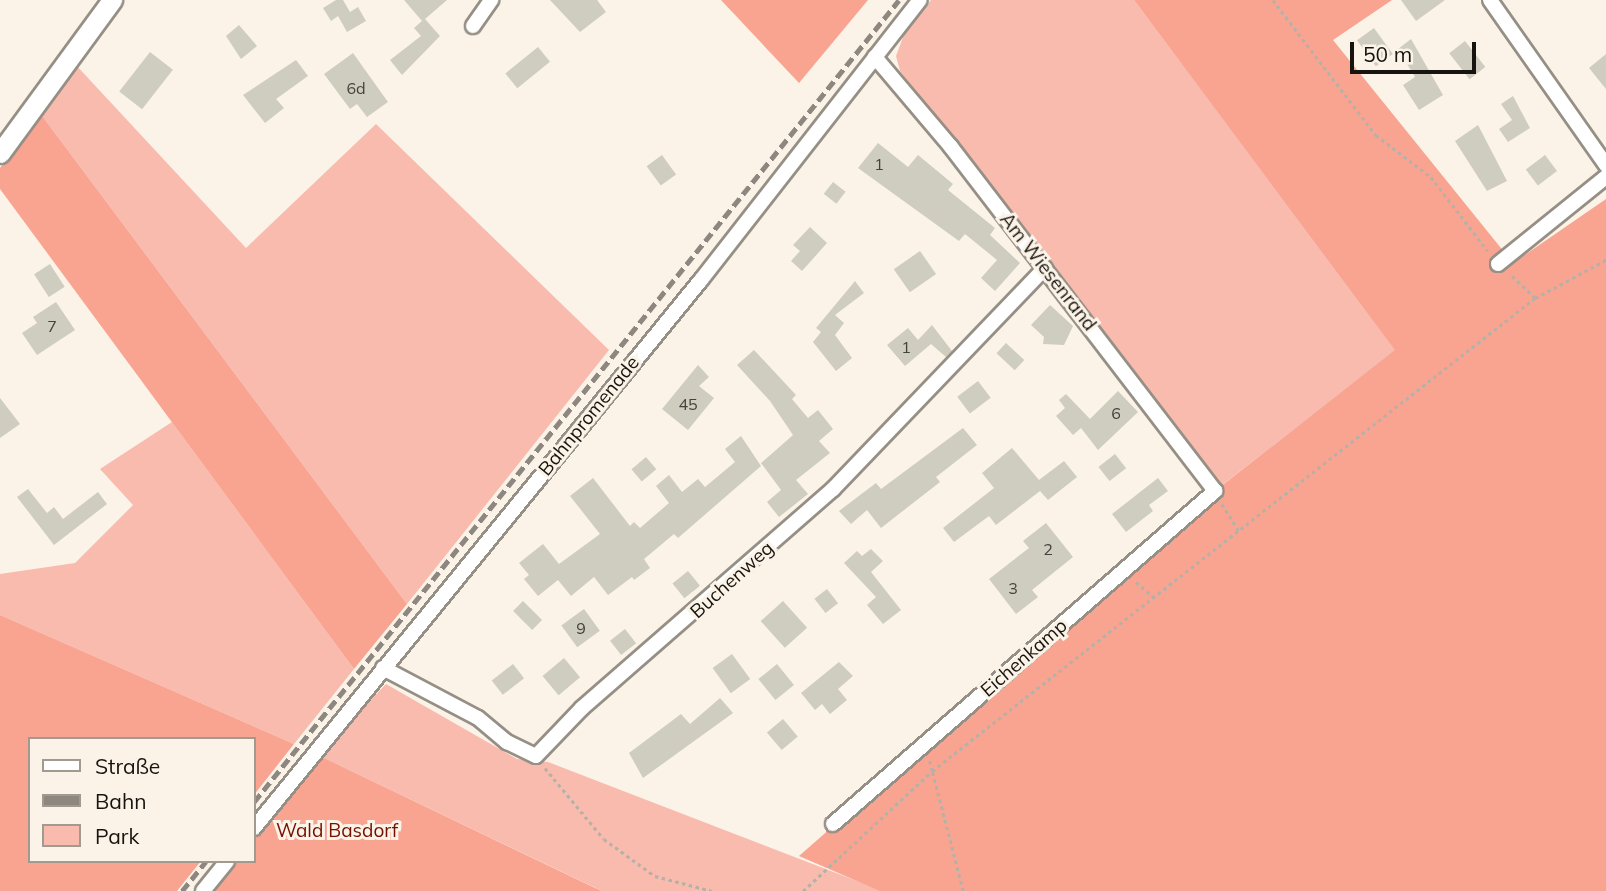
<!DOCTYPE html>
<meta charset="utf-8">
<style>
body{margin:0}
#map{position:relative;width:1606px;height:891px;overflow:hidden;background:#fbf3e7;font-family:Mulish,sans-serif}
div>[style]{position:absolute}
.green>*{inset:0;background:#f9bbae}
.forest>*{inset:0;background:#f9a391}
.building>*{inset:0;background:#cecdc0;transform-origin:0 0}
.path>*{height:2.5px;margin-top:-1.25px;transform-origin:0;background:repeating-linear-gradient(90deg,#b6b0a6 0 3.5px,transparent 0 7px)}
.roads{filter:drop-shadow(2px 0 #968f85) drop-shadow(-2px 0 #968f85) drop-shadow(0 2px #968f85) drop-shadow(0 -2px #968f85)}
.minor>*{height:14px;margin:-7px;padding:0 7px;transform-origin:7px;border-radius:7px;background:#fff}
.secondary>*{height:19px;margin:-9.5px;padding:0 9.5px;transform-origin:9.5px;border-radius:9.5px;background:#fff}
.rail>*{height:5px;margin-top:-2.5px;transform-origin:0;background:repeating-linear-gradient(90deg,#8d877f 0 10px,transparent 0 15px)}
span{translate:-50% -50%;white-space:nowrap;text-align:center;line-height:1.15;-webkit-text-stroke:6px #fbf3e7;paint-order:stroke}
.number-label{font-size:16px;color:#45423c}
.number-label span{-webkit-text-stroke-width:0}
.street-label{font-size:19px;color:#171410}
.park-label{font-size:19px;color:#751100}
.legend{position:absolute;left:28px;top:737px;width:228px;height:126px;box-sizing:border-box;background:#fbf3e7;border:2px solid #a09a91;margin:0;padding:9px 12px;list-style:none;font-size:21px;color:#171410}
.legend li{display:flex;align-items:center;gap:14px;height:35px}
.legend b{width:35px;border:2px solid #a09a91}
.scale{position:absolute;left:1350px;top:42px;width:126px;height:32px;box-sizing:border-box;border:4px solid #171410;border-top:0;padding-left:9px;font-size:21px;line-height:24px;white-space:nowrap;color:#171410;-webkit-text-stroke:5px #fbf3e7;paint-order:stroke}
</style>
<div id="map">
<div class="green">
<div style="clip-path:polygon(931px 0,1134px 0,1396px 350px,1221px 486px,900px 71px,896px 56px,905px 32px)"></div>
<div style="clip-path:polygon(75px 64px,246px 248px,376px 124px,609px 350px,407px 604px,40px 113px)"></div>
<div style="clip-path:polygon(172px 422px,354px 669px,294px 744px,0 615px,0 574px,75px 563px,133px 505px,100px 469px)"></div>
<div style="clip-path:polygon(386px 684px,517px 759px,548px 762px,883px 891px,602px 891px,318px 755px)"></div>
</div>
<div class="forest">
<div style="clip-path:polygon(721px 0,868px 0,799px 83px)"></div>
<div style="clip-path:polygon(1134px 0,1392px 0,1333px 40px,1513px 263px,1606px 199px,1606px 891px,880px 891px,799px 856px,1215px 491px,1395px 350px)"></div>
<div style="clip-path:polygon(40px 113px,407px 604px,354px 669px,0 189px,0 168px)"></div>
<div style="clip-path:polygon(0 615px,294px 744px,254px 795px,254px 739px,30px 739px,30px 861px,201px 861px,177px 891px,0 891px)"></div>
<div style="clip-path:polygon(318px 755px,593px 887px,602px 891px,210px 891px,234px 861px,254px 861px,254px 836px)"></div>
</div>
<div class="building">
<div style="clip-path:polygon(336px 0,343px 0,350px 12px,358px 7px,366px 21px,347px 32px,338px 16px,331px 21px,323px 8px)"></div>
<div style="clip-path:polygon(404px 0,447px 0,425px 19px,440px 36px,402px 75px,390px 60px,421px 36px,414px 28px,422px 21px)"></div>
<div style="clip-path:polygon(550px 0,597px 0,606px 12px,580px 32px)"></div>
<div style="clip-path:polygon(1401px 0,1445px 0,1416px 21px)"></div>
<div style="clip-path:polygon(239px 25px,257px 46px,241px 59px,226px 36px)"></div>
<div style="left:1374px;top:28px;width:32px;height:21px;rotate:54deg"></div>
<div style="clip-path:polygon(1411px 39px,1443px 95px,1419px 110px,1403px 85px,1415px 77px,1398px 49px)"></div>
<div style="left:1465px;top:41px;width:33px;height:20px;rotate:52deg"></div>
<div style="left:538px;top:47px;width:19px;height:42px;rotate:51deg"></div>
<div style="left:150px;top:52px;width:29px;height:50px;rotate:38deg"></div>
<div style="clip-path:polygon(353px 53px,388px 102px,367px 117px,357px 104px,350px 109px,324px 74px)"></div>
<div style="clip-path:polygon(1606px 54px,1606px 89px,1589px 68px)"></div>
<div style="clip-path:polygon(296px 60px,308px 76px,276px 99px,284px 108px,265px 123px,243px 95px)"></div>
<div style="clip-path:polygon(1513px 96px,1530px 128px,1508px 142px,1499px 129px,1512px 120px,1501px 104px)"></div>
<div style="clip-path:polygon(1478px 125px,1507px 181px,1487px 191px,1455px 141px)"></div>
<div style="clip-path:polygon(878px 143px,908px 167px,918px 155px,953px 184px,948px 190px,995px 228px,990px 235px,1020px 263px,995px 291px,981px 278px,997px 260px,965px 234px,959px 241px,858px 168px)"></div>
<div style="left:662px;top:155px;width:24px;height:19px;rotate:54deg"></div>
<div style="left:1545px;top:155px;width:20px;height:24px;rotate:53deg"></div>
<div style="left:833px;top:182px;width:16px;height:15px;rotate:38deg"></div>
<div style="clip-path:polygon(810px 227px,827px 243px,802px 271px,791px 261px,800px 251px,793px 245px)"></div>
<div style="left:920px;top:251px;width:28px;height:32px;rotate:55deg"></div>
<div style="left:50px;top:264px;width:27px;height:19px;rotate:57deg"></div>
<div style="clip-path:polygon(855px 281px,864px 293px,835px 315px,844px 323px,835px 335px,852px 358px,836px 371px,813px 342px,821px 332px,816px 328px)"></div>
<div style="clip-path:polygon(56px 302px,75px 330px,37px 355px,22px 333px,37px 323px,33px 317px)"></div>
<div style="clip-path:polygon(1050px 305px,1073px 326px,1064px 345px,1043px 344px,1044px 337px,1031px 325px)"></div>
<div style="clip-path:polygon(932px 325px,952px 351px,946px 357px,931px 344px,905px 366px,887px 345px,908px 328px,918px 340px)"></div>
<div style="left:1006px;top:343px;width:25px;height:14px;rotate:43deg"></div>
<div style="clip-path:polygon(754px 350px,796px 395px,792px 399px,808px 418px,818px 410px,833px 429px,819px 441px,830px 453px,796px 480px,808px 494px,779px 517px,767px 502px,781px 490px,761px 463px,793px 435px,770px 401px,737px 365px)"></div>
<div style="clip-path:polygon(698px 365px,709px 377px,699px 386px,714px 398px,688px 430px,662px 409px)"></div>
<div style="left:978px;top:381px;width:21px;height:26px;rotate:53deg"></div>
<div style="clip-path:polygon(1118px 391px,1138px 412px,1098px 450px,1081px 428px,1073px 435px,1056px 416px,1065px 408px,1059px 400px,1066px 394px,1090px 419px)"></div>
<div style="clip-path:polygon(0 398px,20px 424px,0 438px)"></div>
<div style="clip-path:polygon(963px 428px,977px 445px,936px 477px,940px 482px,881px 528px,867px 510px,851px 524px,839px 511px,876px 483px,881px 489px)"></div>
<div style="clip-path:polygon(741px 436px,761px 466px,678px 538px,674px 534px,644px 559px,650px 568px,634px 580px,632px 577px,608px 595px,594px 577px,571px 596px,558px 580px,538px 596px,524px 579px,529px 575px,519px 563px,543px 544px,559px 564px,600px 534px,570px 496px,593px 478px,630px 526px,634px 522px,640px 528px,669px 503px,656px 486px,669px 475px,682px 492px,698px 479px,705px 487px,735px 462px,725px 449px)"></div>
<div style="clip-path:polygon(1012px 448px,1039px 480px,1064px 461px,1077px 477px,1048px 500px,1040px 491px,996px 525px,989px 516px,954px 542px,943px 528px,994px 488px,982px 473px)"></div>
<div style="left:1115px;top:454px;width:18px;height:21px;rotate:52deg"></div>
<div style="left:646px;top:457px;width:16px;height:19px;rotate:50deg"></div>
<div style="clip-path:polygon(1158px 478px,1168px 491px,1149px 505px,1153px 511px,1126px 532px,1112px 514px)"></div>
<div style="clip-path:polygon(28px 489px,47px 513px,54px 507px,63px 519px,98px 492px,107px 504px,54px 545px,17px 497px)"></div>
<div style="clip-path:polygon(1046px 523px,1073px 557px,1032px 590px,1038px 597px,1016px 614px,989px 579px,1029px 548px,1023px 541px)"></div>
<div style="clip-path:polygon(871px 549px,883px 561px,871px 572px,901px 610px,883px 624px,867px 605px,876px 597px,844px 563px,857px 551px,862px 556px)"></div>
<div style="left:688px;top:571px;width:19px;height:20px;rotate:51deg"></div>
<div style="left:827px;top:589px;width:18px;height:16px;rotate:52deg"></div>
<div style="left:523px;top:601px;width:27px;height:14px;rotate:45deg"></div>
<div style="left:783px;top:601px;width:36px;height:30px;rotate:48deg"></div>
<div style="left:584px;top:609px;width:27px;height:28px;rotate:54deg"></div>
<div style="left:625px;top:629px;width:18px;height:19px;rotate:52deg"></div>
<div style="left:732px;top:654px;width:31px;height:24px;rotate:54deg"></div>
<div style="left:564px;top:658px;width:25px;height:28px;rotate:50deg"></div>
<div style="clip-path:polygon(839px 662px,853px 676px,838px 689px,847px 700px,830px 714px,822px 704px,815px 710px,801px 693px)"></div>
<div style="left:513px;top:664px;width:18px;height:27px;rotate:52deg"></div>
<div style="left:777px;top:664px;width:27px;height:24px;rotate:51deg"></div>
<div style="clip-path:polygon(720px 698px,733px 713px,643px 778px,629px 753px,681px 714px,690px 724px)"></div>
<div style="left:783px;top:719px;width:23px;height:21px;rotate:50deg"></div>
</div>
<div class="path">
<div style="left:1273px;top:0;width:170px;rotate:52.7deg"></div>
<div style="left:1376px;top:135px;width:69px;rotate:37.4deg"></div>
<div style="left:1431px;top:177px;width:93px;rotate:52.4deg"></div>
<div style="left:1535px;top:298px;width:81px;rotate:-28.2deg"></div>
<div style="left:1222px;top:504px;width:32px;rotate:58deg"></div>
<div style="left:1136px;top:582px;width:25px;rotate:40deg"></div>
<div style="left:545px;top:768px;width:92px;rotate:50.3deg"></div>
<div style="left:604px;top:839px;width:63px;rotate:36deg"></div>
<div style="left:655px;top:876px;width:59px;rotate:14.7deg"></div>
<div style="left:803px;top:891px;width:176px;rotate:-42.9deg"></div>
<div style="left:932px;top:771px;width:12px;rotate:-104deg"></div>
<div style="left:963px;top:891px;width:124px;rotate:-104.5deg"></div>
<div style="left:932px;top:771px;width:766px;rotate:-38.11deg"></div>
<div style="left:1535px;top:298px;width:35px;rotate:-137deg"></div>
</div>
<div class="roads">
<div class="minor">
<div style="left:1490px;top:0;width:202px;rotate:54.9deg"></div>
<div style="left:473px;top:26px;width:32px;rotate:-55deg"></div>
<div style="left:1498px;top:264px;width:139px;rotate:-38.9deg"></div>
<div style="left:383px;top:668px;width:107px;rotate:27.8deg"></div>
<div style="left:478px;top:718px;width:38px;rotate:40deg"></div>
<div style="left:507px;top:742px;width:32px;rotate:26deg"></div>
<div style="left:536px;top:756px;width:66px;rotate:-46.2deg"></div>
<div style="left:582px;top:708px;width:333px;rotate:-41.1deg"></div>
<div style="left:833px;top:489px;width:306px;rotate:-46.2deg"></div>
<div style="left:833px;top:824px;width:507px;rotate:-41.08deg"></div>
<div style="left:1215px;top:491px;width:434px;rotate:-127.5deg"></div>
<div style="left:951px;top:147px;width:118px;rotate:-130.2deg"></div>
<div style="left:254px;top:828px;width:707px;rotate:-50.8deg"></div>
<div style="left:701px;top:280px;width:355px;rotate:-52deg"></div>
<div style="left:203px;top:891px;width:38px;rotate:-51deg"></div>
</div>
<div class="secondary">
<div style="left:0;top:153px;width:190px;rotate:-53.8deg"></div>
</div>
</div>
<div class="rail">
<div style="left:254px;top:802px;width:1029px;rotate:-51.19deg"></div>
<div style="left:182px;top:891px;width:38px;rotate:-51deg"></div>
</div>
<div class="number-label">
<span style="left:356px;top:88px">6d</span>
<span style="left:879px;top:164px">1</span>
<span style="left:52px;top:326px">7</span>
<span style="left:906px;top:347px">1</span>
<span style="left:688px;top:404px">45</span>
<span style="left:1116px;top:413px">6</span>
<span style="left:1048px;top:549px">2</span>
<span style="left:1013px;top:588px">3</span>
<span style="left:581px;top:628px">9</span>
</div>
<div class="street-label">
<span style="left:1048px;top:272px;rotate:52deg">Am Wiesenrand</span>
<span style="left:589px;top:416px;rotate:-51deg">Bahnpromenade</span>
<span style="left:732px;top:580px;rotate:-42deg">Buchenweg</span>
<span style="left:1024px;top:658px;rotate:-41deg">Eichenkamp</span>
</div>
<div class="park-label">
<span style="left:337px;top:831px">Wald Basdorf</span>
</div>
<ul class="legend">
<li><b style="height:9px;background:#fff"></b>Straße</li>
<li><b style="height:9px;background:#8d877f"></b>Bahn</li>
<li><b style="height:19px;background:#f9bbae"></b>Park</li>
</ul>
<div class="scale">50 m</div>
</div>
